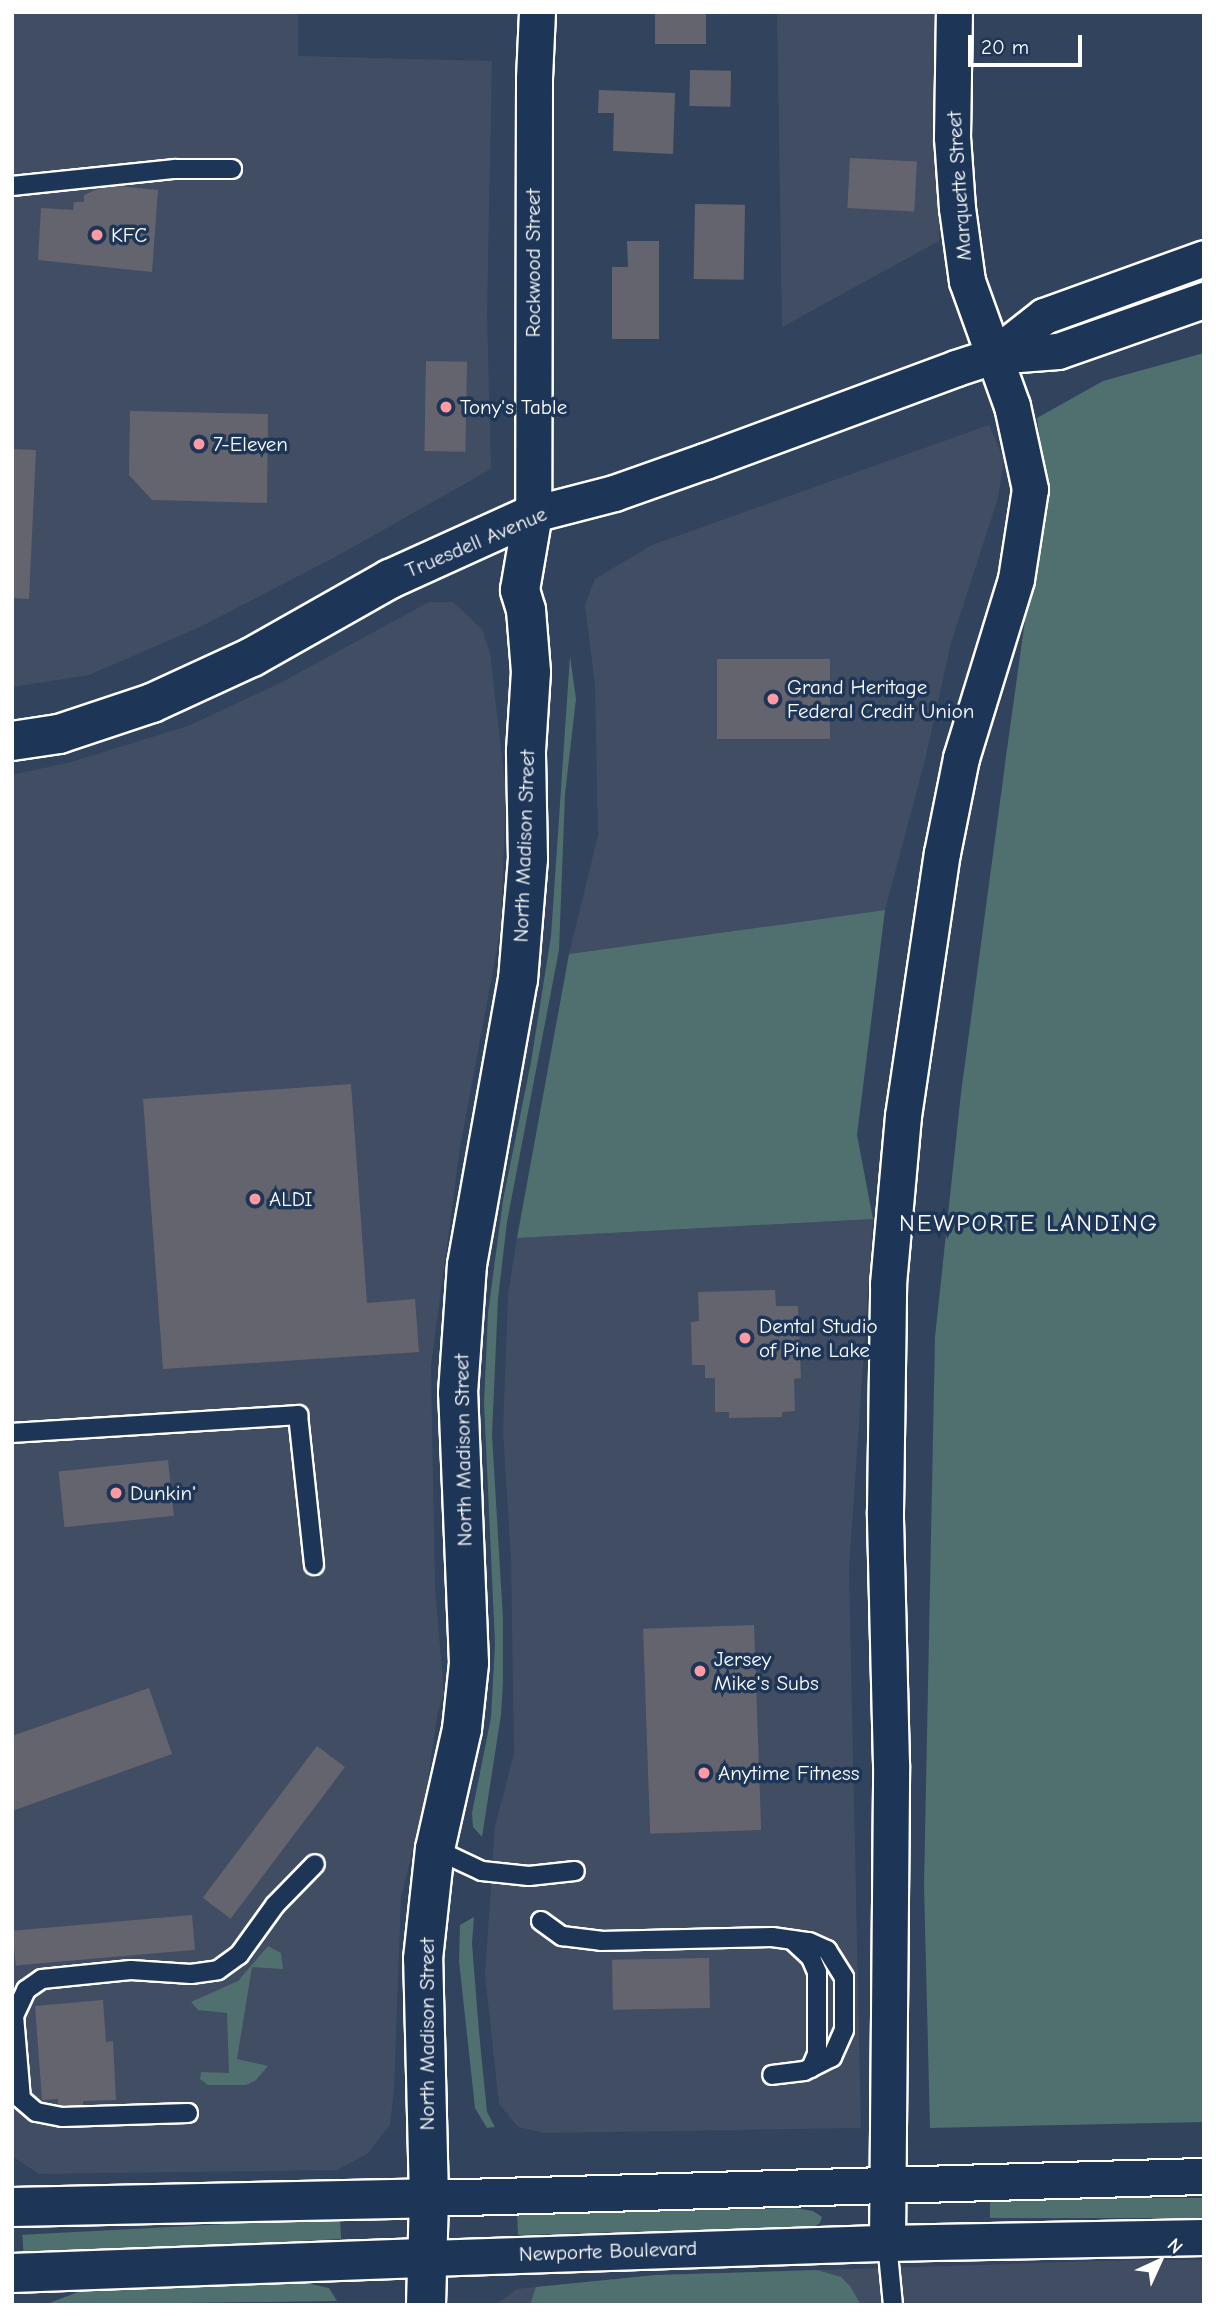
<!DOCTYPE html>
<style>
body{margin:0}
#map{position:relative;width:1216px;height:2317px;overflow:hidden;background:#32435e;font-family:"Comic Neue",sans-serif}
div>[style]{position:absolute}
.built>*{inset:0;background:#414d63}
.green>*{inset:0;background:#506f6f;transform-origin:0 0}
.building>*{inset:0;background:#64646e;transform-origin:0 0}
.roads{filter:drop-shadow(2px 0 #fff) drop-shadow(-2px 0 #fff) drop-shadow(0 2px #fff) drop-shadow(0 -2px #fff)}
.lane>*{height:18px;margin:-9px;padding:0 9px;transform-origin:9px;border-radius:9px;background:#1d3557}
.street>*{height:35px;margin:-17.5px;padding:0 17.5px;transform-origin:17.5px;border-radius:17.5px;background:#1d3557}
.secondary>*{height:38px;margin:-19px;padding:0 19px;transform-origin:19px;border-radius:19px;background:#1d3557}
.dots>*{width:19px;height:19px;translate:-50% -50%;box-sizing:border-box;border:4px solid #1d3557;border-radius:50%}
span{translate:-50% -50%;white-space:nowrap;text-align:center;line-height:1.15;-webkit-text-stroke:7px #1d3557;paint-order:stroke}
.street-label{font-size:21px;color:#fff}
.poi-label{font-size:21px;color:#fff}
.left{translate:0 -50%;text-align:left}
.quarter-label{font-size:24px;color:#fff;letter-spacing:2px}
.frame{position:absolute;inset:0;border:14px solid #fff;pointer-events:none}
.north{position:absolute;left:1125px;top:2226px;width:70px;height:70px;-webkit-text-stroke:5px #1d3557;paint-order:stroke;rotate:45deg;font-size:19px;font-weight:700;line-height:28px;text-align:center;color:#fff}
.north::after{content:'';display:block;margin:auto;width:24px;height:32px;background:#fff;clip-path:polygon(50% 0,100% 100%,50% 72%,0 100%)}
.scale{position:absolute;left:968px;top:35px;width:114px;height:32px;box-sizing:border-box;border:4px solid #fff;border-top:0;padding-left:9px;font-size:21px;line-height:24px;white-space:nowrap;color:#fff;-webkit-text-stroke:5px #1d3557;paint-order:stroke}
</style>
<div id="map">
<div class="built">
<div style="clip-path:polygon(12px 12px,298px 12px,298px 56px,492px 61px,487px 314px,491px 469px,337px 556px,200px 627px,89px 675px,12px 687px)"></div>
<div style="clip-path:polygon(777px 12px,947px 12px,939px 241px,782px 327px)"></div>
<div style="clip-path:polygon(989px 425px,1004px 460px,998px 498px,951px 643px,924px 764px,885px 910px,569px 954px,598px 835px,595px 685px,585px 605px,595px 579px,652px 545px)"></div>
<div style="clip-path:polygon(429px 602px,453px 602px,482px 629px,490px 653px,506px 792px,501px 927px,460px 1148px,431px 1366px,435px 1588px,444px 1694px,438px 1711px,425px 1799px,401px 1898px,394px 2090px,390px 2125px,367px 2154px,337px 2170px,39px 2174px,12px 2156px,12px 775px,71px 762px,188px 726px,280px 683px)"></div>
<div style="clip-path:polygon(873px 1219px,849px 1569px,861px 2128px,544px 2133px,518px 2127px,499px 2104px,485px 1975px,495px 1826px,514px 1754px,511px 1558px,503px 1431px,508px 1294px,517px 1238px)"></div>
<div style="clip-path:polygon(1138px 2260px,1204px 2260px,1204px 2305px,495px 2305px,517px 2289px,656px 2275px)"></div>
</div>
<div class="green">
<div style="clip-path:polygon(1204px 353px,1204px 2122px,930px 2128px,924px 1885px,935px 1337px,961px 1093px,1008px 742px,1025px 620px,1048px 504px,1037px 418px,1103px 381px)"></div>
<div style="clip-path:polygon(570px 656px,576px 699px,565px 794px,559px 950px,507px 1222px,498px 1299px,492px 1435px,503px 1619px,503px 1681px,501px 1715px,482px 1837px,473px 1827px,472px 1813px,491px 1717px,495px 1644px,484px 1403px,488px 1313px,503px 1200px,531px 1062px,551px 936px)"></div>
<div style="clip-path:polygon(885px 910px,857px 1135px,873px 1219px,517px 1238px,569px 954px)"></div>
<div style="clip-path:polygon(474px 1917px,472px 1943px,479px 2032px,487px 2112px,495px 2127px,487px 2128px,475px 2108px,459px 1961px,460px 1925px)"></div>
<div style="clip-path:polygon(268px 1946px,281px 1953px,283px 1969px,252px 1967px,237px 2059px,268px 2066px,255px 2081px,246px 2085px,208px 2085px,200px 2079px,201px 2072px,229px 2073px,227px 2013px,198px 2010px,191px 2002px,238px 1981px)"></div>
<div style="left:1204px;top:2198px;width:20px;height:214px;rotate:90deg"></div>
<div style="clip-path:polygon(795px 2208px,813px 2211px,822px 2217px,820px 2223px,814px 2227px,518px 2235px,517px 2214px)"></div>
<div style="left:340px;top:2218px;width:21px;height:318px;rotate:87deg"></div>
<div style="clip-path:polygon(817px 2270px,841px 2277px,850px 2286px,861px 2305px,530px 2305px,536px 2287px,656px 2275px)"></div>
<div style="clip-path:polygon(306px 2283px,329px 2288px,337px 2301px,44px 2305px,86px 2289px)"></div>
</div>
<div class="building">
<div style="left:655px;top:12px;width:51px;height:32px"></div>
<div style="left:690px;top:70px;width:41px;height:36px;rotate:1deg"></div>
<div style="clip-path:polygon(599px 90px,675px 93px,673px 154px,613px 151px,614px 113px,598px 113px)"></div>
<div style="left:850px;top:158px;width:67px;height:50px;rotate:3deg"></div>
<div style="clip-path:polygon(107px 185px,158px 190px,152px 272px,38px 260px,41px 208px,73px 210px,74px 202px,84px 202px,84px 195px)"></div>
<div style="left:695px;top:204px;width:50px;height:75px;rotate:1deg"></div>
<div style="clip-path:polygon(627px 241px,659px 241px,659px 339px,612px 339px,612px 267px,628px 267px)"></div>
<div style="left:426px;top:361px;width:41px;height:90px;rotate:1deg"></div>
<div style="clip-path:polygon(130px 411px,268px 414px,267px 503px,152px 500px,129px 475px)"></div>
<div style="clip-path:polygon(12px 449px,36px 450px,29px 599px,12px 598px)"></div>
<div style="left:717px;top:659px;width:113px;height:80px"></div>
<div style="clip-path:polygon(351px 1084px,367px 1303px,415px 1299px,419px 1352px,163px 1369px,143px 1099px)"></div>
<div style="clip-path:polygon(775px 1290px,776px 1306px,798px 1306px,801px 1378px,794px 1379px,795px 1411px,782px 1412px,782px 1417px,729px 1418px,729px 1412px,715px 1412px,715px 1378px,705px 1378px,705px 1365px,692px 1365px,691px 1322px,699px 1321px,698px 1292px)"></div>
<div style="left:168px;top:1460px;width:56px;height:110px;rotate:84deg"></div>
<div style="left:754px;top:1625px;width:205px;height:111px;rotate:88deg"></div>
<div style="clip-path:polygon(149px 1688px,172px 1754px,12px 1811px,12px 1736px)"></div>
<div style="left:317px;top:1746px;width:35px;height:190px;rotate:37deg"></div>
<div style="left:192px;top:1915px;width:35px;height:180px;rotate:85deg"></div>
<div style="left:709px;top:1958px;width:50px;height:97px;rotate:89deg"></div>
<div style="clip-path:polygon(103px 2000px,106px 2042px,113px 2041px,116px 2100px,83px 2101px,83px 2105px,58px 2106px,58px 2099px,42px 2100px,35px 2006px)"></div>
</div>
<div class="roads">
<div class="lane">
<div style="left:12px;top:186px;width:164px;rotate:-6deg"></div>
<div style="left:175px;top:169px;width:57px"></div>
<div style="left:12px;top:1433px;width:287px;rotate:-3.6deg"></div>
<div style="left:298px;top:1415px;width:151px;rotate:83.9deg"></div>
<div style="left:435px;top:1849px;width:52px;rotate:25.1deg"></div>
<div style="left:482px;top:1871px;width:47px;rotate:6.1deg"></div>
<div style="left:529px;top:1876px;width:46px;rotate:-6.2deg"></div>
<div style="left:541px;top:1921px;width:26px;rotate:36deg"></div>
<div style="left:562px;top:1936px;width:39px;rotate:7deg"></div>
<div style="left:601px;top:1941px;width:171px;rotate:-1.3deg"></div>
<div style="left:772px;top:1937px;width:37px;rotate:8deg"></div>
<div style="left:809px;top:1942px;width:20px;rotate:24deg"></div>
<div style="left:827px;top:1950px;width:32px;rotate:58deg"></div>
<div style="left:844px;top:1977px;width:53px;rotate:90deg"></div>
<div style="left:844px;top:2030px;width:30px;rotate:114deg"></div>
<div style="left:832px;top:2057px;width:31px;rotate:153deg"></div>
<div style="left:804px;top:2071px;width:32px;rotate:173deg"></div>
<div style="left:792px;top:1940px;width:26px;rotate:43deg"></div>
<div style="left:811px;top:1958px;width:15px;rotate:67deg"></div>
<div style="left:817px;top:1972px;width:82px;rotate:90deg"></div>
<div style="left:817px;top:2054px;width:15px;rotate:113deg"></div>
<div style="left:188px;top:2113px;width:126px;rotate:178.2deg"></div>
<div style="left:62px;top:2117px;width:26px;rotate:-169deg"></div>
<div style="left:36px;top:2112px;width:20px;rotate:-139deg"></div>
<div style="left:21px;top:2099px;width:83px;rotate:-94.8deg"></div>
<div style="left:14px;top:2016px;width:29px;rotate:-65deg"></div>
<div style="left:26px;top:1990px;width:19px;rotate:-35deg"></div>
<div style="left:42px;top:1979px;width:89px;rotate:-5.8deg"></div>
<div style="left:131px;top:1970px;width:60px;rotate:3.8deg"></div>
<div style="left:191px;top:1974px;width:27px;rotate:-8deg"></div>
<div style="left:218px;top:1970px;width:26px;rotate:-36deg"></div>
<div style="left:239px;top:1955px;width:62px;rotate:-54.2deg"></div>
<div style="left:275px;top:1905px;width:57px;rotate:-45.7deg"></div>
<div style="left:887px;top:2243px;width:62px;rotate:84.5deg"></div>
</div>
<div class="street">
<div style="left:537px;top:12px;width:67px;rotate:92.6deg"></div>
<div style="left:534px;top:79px;width:435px;rotate:90.1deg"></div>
<div style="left:533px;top:514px;width:84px;rotate:-14.5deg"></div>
<div style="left:614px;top:493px;width:96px;rotate:-19.4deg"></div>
<div style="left:705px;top:461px;width:268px;rotate:-20.3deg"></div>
<div style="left:956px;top:368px;width:39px;rotate:-18deg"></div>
<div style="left:993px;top:356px;width:65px;rotate:-4.4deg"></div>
<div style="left:1058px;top:351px;width:155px;rotate:-19.3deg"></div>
<div style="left:993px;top:356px;width:65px;rotate:-38.1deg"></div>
<div style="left:1044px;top:316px;width:170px;rotate:-19.9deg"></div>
<div style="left:429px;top:2198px;width:775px;rotate:-1.63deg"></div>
<div style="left:887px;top:2243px;width:479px;rotate:-89.5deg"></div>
<div style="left:891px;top:1764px;width:253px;rotate:-91.4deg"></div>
<div style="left:885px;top:1511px;width:227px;rotate:-89.2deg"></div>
<div style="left:888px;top:1284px;width:169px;rotate:-84.9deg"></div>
<div style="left:903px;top:1116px;width:266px;rotate:-81.6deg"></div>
<div style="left:942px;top:853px;width:97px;rotate:-78.7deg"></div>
<div style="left:961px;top:758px;width:187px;rotate:-72.9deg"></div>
<div style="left:1016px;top:579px;width:91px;rotate:-81.2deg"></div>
<div style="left:1030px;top:489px;width:85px;rotate:-102.2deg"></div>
<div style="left:1012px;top:406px;width:133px;rotate:-109.8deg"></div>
<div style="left:967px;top:281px;width:74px;rotate:-97.8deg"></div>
<div style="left:957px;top:208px;width:71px;rotate:-94deg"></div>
<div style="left:952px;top:137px;width:125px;rotate:-89.1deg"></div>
<div style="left:429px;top:2258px;width:458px;rotate:-1.9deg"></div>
<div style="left:887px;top:2243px;width:317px;rotate:-1.1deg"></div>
</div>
<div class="secondary">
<div style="left:12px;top:741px;width:48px;rotate:-8.5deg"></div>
<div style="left:59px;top:734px;width:98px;rotate:-18.4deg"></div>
<div style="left:152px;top:703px;width:110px;rotate:-24.7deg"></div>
<div style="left:252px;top:657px;width:159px;rotate:-29.5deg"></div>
<div style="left:390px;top:579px;width:157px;rotate:-24.4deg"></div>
<div style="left:12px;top:2207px;width:417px;rotate:-1.2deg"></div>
<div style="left:12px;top:2273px;width:417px;rotate:-2.1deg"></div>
<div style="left:426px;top:2305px;width:107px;rotate:-88.4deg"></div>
<div style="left:429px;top:2198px;width:239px;rotate:-91.4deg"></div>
<div style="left:423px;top:1959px;width:111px;rotate:-83.8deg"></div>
<div style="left:435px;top:1849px;width:123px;rotate:-77.3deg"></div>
<div style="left:462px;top:1729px;width:66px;rotate:-83.9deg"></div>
<div style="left:469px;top:1663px;width:270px;rotate:-92.3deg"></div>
<div style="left:458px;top:1393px;width:128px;rotate:-86deg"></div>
<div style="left:467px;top:1265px;width:290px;rotate:-79.9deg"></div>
<div style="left:518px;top:980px;width:121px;rotate:-85.3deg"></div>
<div style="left:528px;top:859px;width:108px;rotate:-91.1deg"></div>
<div style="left:526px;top:751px;width:79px;rotate:-86.4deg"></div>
<div style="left:531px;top:672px;width:62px;rotate:-94.6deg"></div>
<div style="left:526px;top:610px;width:21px;rotate:-107deg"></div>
<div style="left:520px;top:590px;width:77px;rotate:-80.3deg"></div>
</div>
</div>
<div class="dots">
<div style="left:97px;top:235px;background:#ff9aa2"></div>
<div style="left:446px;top:407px;background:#ff9aa2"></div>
<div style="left:199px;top:444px;background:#ff9aa2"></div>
<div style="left:773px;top:699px;background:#ff9aa2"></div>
<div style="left:255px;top:1199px;background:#ff9aa2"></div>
<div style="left:745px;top:1338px;background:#ff9aa2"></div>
<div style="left:116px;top:1493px;background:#ff9aa2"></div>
<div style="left:700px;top:1671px;background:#ff9aa2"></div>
<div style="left:704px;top:1773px;background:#ff9aa2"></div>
</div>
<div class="street-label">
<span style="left:959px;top:186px;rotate:-94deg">Marquette Street</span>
<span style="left:533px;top:263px;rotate:-90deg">Rockwood Street</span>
<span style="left:476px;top:542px;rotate:-23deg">Truesdell Avenue</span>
<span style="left:524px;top:846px;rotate:-88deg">North Madison Street</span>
<span style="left:463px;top:1450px;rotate:-91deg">North Madison Street</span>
<span style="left:427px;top:2034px;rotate:-90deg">North Madison Street</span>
<span style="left:608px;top:2251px;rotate:-2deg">Newporte Boulevard</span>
</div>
<div class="poi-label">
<span class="left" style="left:111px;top:235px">KFC</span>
<span class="left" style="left:460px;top:407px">Tony's Table</span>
<span class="left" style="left:213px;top:444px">7-Eleven</span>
<span class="left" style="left:787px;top:699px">Grand Heritage<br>Federal Credit Union</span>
<span class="left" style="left:269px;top:1199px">ALDI</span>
<span class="left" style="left:759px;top:1338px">Dental Studio<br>of Pine Lake</span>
<span class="left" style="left:130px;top:1493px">Dunkin'</span>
<span class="left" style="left:714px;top:1671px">Jersey<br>Mike's Subs</span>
<span class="left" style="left:718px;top:1773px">Anytime Fitness</span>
</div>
<div class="quarter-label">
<span style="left:1029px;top:1224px">NEWPORTE LANDING</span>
</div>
<div class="frame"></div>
<div class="north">N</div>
<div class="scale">20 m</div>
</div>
